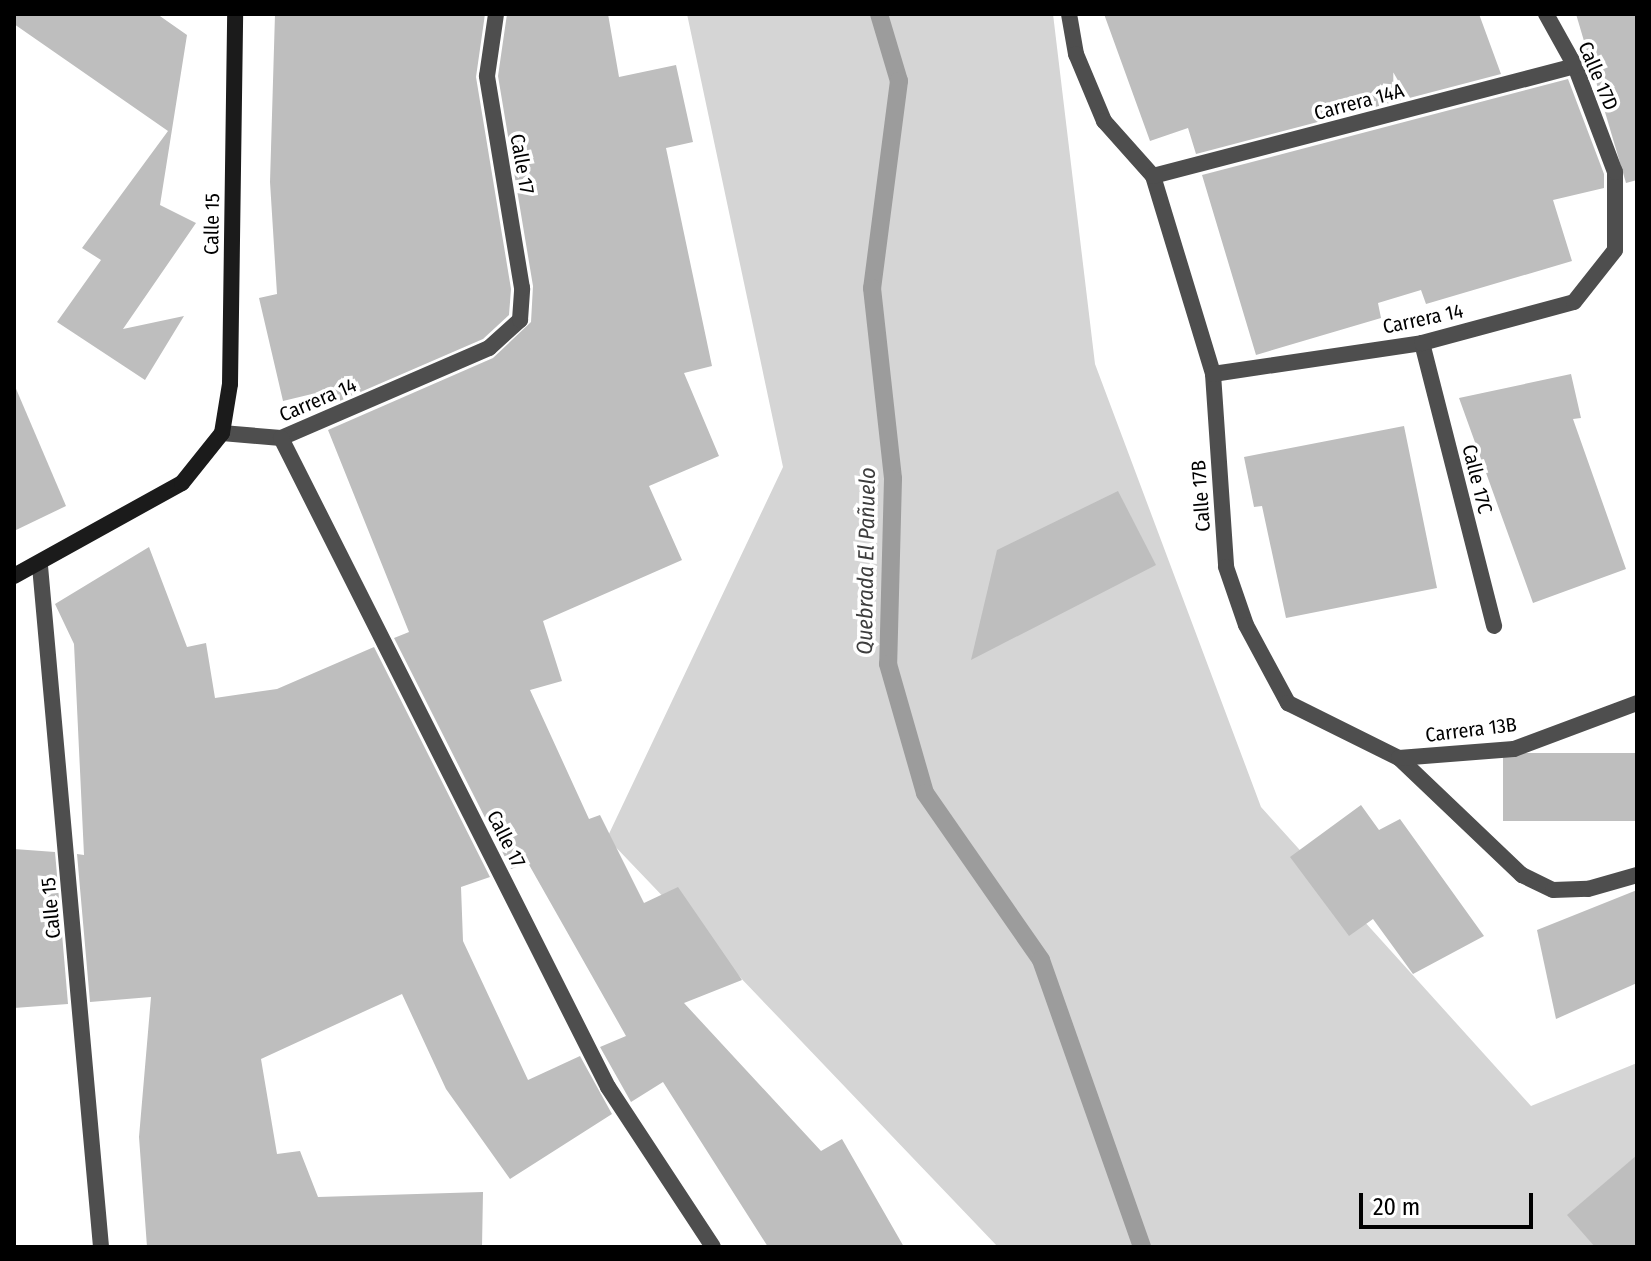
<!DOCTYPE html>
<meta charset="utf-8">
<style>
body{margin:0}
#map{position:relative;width:1651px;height:1261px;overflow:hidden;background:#fff;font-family:"Fira Sans Condensed",sans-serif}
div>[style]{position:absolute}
.green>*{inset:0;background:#d5d5d5}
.stream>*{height:18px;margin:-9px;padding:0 9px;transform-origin:9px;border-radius:9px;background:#9c9c9c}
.building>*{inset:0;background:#bebebe;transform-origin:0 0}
.street>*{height:16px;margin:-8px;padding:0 8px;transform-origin:8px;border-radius:8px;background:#4e4e4e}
.secondary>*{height:16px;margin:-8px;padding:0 8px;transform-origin:8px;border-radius:8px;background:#1b1b1b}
span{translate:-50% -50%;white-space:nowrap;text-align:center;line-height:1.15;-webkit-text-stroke:7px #fff;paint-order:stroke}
.street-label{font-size:20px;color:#000}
.water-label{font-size:22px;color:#3d3d3d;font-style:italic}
.frame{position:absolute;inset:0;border:16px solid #000;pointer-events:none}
.scale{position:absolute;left:1359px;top:1193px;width:174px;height:36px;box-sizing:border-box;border:4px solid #000;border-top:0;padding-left:10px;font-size:24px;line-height:28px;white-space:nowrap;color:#000;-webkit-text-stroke:6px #fff;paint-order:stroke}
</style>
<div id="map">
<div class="green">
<div style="clip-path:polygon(687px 14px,1053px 14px,1095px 364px,1261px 807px,1531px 1106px,1637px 1063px,1637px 1247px,998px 1247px,607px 838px,783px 467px)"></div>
</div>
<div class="stream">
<div style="left:879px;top:14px;width:70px;rotate:73.4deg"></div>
<div style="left:899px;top:81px;width:209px;rotate:97.4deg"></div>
<div style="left:872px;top:288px;width:192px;rotate:83.7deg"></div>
<div style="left:893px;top:479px;width:185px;rotate:91.5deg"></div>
<div style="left:888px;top:664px;width:134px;rotate:74deg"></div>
<div style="left:925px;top:793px;width:203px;rotate:55.2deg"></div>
<div style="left:1041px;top:960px;width:304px;rotate:70.6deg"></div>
</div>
<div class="building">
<div style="clip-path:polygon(14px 14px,157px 14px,187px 35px,160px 205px,196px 223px,123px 329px,184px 316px,145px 380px,57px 322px,101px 260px,82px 248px,168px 131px,14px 24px)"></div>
<div style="clip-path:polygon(275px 14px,485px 14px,476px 77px,511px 289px,509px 315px,483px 339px,319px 410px,312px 394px,283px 401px,259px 298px,277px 294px,270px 182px)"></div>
<div style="clip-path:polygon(507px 14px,608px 14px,619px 77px,676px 65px,693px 142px,666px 148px,712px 366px,684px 373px,719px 456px,649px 486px,682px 560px,543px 621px,562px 681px,530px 690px,589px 819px,600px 815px,644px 903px,678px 887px,742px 980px,684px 1003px,821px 1151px,842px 1139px,904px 1247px,768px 1247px,663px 1082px,631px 1102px,600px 1047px,626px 1036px,528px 863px,511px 869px,394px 638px,409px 632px,328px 430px,493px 358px,531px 322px,533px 286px,498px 76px)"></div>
<div style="clip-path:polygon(1104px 14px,1479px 14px,1501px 74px,1196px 154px,1188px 128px,1150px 141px)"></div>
<div style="clip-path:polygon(1576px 14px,1637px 14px,1637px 180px,1626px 183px)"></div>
<div style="clip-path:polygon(1568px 79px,1604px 174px,1604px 188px,1553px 200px,1572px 261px,1426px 304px,1421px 290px,1378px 303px,1381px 318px,1256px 355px,1202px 175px)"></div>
<div style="clip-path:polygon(1571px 374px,1581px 418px,1573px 419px,1626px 569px,1533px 603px,1459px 398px)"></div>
<div style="clip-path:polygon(14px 384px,66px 506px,14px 531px)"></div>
<div style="clip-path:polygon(1404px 426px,1437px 588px,1286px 618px,1262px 506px,1254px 507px,1244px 457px)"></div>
<div style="clip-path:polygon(1118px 491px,1156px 565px,971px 660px,997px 550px)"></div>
<div style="clip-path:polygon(149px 547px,187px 647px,206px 643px,215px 698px,277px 689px,374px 647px,490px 877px,461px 887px,463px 941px,528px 1080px,580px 1056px,612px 1114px,510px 1179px,446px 1089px,402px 994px,261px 1059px,277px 1154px,300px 1151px,318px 1197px,483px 1192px,482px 1247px,147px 1247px,139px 1137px,151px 997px,90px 1002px,77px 854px,84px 855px,74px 644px,55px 604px)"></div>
<div style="left:1637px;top:753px;width:68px;height:134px;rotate:90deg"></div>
<div style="clip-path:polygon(1361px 805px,1379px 830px,1400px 819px,1484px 936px,1413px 974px,1373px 919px,1349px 936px,1290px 857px)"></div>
<div style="clip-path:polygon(14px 849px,55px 852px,68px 1004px,14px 1008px)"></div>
<div style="clip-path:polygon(1637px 890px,1637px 983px,1556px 1019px,1537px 930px)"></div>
<div style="clip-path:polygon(1637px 1155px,1637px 1247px,1595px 1247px,1567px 1215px)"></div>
</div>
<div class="street">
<div style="left:1069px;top:14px;width:41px;rotate:80.1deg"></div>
<div style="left:1076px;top:54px;width:73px;rotate:67.3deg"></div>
<div style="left:1104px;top:121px;width:74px;rotate:48.3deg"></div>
<div style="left:1153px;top:176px;width:207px;rotate:73.1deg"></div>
<div style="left:1213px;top:374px;width:193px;rotate:86.1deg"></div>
<div style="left:1226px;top:567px;width:61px;rotate:71deg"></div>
<div style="left:1246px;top:625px;width:89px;rotate:61.7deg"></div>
<div style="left:1288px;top:703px;width:124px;rotate:26.4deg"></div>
<div style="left:1399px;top:758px;width:170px;rotate:43.6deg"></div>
<div style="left:1522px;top:875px;width:34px;rotate:26deg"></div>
<div style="left:1553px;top:890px;width:35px;rotate:-2deg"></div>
<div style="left:1588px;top:889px;width:51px;rotate:-15.9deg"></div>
<div style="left:1153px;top:176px;width:436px;rotate:-14.6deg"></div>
<div style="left:1422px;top:343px;width:292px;rotate:75.7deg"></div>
<div style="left:1213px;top:374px;width:211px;rotate:-8.4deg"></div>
<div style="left:1422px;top:343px;width:157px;rotate:-15.1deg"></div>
<div style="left:1574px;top:302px;width:66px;rotate:-51.7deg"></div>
<div style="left:1615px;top:250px;width:78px;rotate:-90deg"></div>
<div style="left:1615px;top:172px;width:113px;rotate:-110.7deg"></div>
<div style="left:1575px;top:66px;width:60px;rotate:-119.1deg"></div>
<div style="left:222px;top:433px;width:59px;rotate:4.8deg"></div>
<div style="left:281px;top:438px;width:227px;rotate:-23.4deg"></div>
<div style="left:489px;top:348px;width:42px;rotate:-42.1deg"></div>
<div style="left:520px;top:320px;width:32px;rotate:-86deg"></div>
<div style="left:522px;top:288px;width:215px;rotate:-99.4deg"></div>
<div style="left:487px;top:76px;width:63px;rotate:-81.7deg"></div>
<div style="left:281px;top:438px;width:727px;rotate:63.26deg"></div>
<div style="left:608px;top:1087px;width:191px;rotate:56.7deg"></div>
<div style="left:40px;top:566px;width:684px;rotate:84.88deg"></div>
<div style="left:1399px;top:758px;width:115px;rotate:-4.5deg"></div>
<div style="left:1514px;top:749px;width:131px;rotate:-20.5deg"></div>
</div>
<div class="secondary">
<div style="left:14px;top:576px;width:192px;rotate:-29deg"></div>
<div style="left:182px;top:483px;width:64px;rotate:-51.3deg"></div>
<div style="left:222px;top:433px;width:50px;rotate:-80.7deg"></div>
<div style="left:230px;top:384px;width:370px;rotate:-89.2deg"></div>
</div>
<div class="street-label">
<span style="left:1598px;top:76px;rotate:67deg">Calle 17D</span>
<span style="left:1359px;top:102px;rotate:-15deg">Carrera 14A</span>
<span style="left:522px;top:164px;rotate:80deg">Calle 17</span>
<span style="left:212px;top:224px;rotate:-89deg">Calle 15</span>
<span style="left:1423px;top:319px;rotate:-12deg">Carrera 14</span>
<span style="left:318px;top:400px;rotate:-23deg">Carrera 14</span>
<span style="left:1477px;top:479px;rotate:76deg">Calle 17C</span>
<span style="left:1201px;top:496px;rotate:-94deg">Calle 17B</span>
<span style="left:1471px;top:730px;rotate:-7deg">Carrera 13B</span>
<span style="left:506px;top:839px;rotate:63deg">Calle 17</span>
<span style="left:51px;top:908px;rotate:-95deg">Calle 15</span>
</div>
<div class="water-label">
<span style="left:866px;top:561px;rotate:-89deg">Quebrada El Pañuelo</span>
</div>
<div class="frame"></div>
<div class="scale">20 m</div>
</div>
